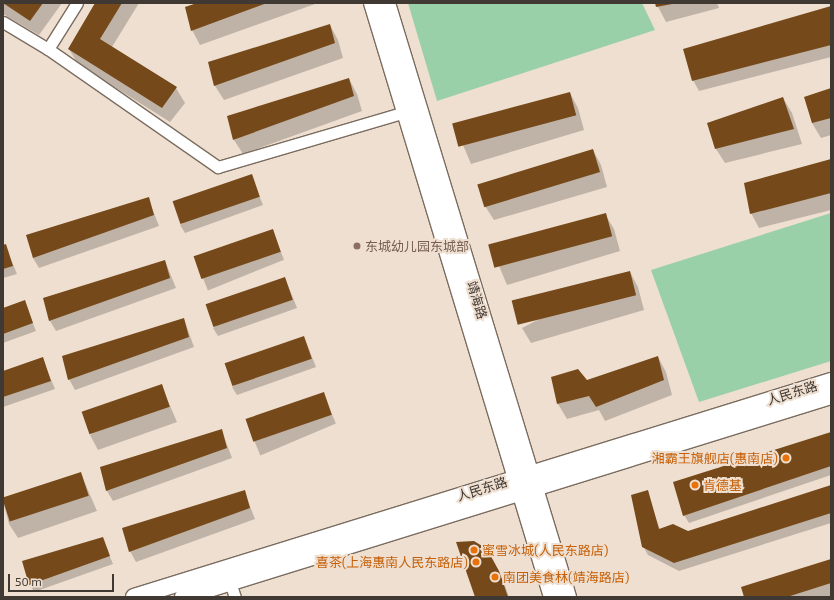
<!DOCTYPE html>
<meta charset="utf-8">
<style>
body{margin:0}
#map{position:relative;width:834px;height:600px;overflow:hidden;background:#efdfd0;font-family:"Exo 2","Noto Sans SC",sans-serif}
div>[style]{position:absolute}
.green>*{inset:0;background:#99d0a8}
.shadow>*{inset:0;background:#0003;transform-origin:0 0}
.building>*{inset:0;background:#754919;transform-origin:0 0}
.roads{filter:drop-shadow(1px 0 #7a6c5f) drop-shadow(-1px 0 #7a6c5f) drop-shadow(0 1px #7a6c5f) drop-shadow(0 -1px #7a6c5f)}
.street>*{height:11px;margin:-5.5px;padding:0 5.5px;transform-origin:5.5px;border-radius:5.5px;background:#fff}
.secondary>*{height:16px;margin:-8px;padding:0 8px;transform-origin:8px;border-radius:8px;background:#fff}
.dots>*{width:11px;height:11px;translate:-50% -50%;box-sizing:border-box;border:2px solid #efdfd0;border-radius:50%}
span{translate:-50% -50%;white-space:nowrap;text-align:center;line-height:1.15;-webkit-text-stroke:4px #efdfd0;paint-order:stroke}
.education-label{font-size:13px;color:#785e54}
.left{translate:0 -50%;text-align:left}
.street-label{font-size:13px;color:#403933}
.food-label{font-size:13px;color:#c56008}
.right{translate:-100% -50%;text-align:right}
.frame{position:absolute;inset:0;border:4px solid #403933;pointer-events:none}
.scale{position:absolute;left:8px;top:574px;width:106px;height:18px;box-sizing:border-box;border:2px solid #403933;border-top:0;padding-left:5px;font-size:12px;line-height:14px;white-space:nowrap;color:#403933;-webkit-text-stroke:3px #efdfd0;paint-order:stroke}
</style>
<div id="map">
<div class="green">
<div style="clip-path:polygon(408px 3px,642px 3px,655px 30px,437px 101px)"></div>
<div style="clip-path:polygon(831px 213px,831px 361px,699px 402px,651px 270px)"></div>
</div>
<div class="shadow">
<div style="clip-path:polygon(3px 3px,62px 3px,39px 35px,3px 14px)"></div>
<div style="clip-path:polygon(96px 3px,139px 3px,112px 47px,176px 88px,185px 103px,170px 122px,78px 64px,69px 49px)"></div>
<div style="clip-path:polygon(201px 3px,318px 3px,200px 45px,192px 30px)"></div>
<div style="clip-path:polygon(656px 3px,717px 3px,719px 8px,666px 22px)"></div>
<div style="clip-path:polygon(831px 8px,831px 57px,699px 91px,693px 80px)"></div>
<div style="clip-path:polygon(330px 25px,338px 40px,343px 58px,224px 100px,215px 86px,209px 63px)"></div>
<div style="clip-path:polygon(349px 79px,357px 94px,362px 111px,243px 154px,234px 140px)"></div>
<div style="clip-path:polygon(831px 89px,831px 135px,821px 138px,812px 123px,805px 97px)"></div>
<div style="clip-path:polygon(570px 93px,578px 108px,584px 130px,471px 164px,455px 126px)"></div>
<div style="clip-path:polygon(783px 98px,792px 113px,802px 144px,725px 163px,716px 149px)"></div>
<div style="clip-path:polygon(593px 150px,601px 165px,607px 187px,494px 220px,485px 206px)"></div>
<div style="clip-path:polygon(831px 160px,831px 210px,759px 228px,751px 213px)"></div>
<div style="clip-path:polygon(251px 175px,263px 205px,185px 233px,180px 225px)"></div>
<div style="clip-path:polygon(148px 198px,159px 226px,39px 268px,33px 258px,27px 235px)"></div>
<div style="clip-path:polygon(605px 214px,614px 229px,620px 251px,507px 285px,491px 247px)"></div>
<div style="left:272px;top:230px;width:32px;height:82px;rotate:68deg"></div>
<div style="clip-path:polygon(5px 245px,17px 274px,3px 278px,3px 246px)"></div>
<div style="clip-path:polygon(165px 261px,176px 288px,56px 331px,50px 321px,44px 298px)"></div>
<div style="clip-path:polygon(630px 272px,638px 287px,644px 310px,531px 343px,522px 328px)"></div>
<div style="clip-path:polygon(285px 278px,297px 308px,218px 336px,213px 328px)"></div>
<div style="clip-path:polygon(24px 301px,36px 331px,3px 343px,3px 309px)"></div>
<div style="clip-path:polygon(184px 319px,194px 347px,75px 390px,69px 379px)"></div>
<div style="clip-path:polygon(304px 337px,316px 367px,237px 395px,232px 387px)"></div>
<div style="clip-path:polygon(658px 357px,666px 372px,672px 395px,605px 421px,599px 410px,567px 419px,558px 404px,552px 377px,587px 381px)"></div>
<div style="clip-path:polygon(42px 358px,55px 389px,3px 407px,3px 372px)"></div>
<div style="clip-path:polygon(161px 385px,177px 422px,98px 450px,90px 435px)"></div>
<div style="left:323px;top:393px;width:33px;height:82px;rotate:67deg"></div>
<div style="clip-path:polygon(222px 431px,232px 458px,113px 501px,107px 491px,101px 468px)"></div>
<div style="clip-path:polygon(831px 433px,831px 475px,689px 523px,684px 515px)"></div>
<div style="clip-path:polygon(81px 474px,97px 511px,18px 538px,9px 524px,3px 501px)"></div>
<div style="clip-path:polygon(831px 486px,831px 523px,679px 571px,648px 555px,643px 546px,647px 491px,660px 530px,688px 532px)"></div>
<div style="clip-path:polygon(244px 491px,255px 519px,136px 562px,130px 551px)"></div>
<div style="clip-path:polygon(102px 538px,113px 564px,34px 592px,30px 584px)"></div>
<div style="clip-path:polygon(486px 550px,503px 580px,509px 597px,476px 597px)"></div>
<div style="clip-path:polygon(831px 560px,831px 597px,745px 597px)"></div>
</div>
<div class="building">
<div style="clip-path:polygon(3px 3px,43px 3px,30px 21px)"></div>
<div style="clip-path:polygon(95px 3px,122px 3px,100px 39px,177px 87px,162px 108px,68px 49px)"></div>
<div style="clip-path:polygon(197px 3px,267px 3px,191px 31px,185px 7px)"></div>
<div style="clip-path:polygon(655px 3px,671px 3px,672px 4px,656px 7px)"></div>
<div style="clip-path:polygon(831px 6px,831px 45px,692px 81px,683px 49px)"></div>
<div style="clip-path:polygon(330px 24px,335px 43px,214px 86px,208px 62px)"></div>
<div style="clip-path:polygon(349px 78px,354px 96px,233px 140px,227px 116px)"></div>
<div style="clip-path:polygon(831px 88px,831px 118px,812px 123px,804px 97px)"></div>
<div style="left:570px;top:92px;width:24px;height:122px;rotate:75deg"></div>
<div style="clip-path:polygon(783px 97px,794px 129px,715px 149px,707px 123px)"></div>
<div style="left:593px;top:149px;width:24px;height:121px;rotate:73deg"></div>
<div style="clip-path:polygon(831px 159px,831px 193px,750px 214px,744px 183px)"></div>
<div style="left:252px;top:174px;width:24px;height:84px;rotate:71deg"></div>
<div style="clip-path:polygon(149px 197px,154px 215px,33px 258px,26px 235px)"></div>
<div style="left:606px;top:213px;width:24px;height:122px;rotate:75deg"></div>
<div style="left:273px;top:229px;width:24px;height:84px;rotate:71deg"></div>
<div style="clip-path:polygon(6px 244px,13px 266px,3px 269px,3px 245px)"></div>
<div style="clip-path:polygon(165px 260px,170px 278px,49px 321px,43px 298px)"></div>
<div style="left:630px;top:271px;width:25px;height:122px;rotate:76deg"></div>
<div style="left:285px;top:277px;width:24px;height:84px;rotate:71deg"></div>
<div style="clip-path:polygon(25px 300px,33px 323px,3px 334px,3px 308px)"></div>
<div style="clip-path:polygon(184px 318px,189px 337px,68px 380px,62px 356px)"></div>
<div style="left:304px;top:336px;width:24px;height:84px;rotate:71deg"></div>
<div style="clip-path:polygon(658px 356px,664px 380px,596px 407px,589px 396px,557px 404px,551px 377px,578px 369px,587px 380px)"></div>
<div style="clip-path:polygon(43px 357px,51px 381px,3px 397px,3px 371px)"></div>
<div style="left:162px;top:384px;width:24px;height:85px;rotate:71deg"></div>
<div style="left:324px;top:392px;width:24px;height:83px;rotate:71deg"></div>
<div style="clip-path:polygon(222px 429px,227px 448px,106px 491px,100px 467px)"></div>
<div style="clip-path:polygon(831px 432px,831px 466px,683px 516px,673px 482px)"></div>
<div style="left:81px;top:472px;width:25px;height:83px;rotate:72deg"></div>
<div style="clip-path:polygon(831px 485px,831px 513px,674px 563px,642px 547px,631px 495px,648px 490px,659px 529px,673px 524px,688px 531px)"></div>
<div style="clip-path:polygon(245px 490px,250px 508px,129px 552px,122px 528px)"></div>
<div style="clip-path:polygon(103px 537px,110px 556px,29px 585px,22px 561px)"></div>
<div style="clip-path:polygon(474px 541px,487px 549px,499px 571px,508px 597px,475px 597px,456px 542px)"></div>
<div style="clip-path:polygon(831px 559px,831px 583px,787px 597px,744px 597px,741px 587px)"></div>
</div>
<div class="roads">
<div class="street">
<div style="left:3px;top:22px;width:52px;rotate:31deg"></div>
<div style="left:48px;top:49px;width:207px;rotate:34.8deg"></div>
<div style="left:218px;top:167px;width:202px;rotate:-16.4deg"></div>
<div style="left:48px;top:49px;width:54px;rotate:-57.8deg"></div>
<div style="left:230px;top:582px;width:16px;rotate:72deg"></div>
</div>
<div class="secondary">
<div style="left:372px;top:3px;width:621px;rotate:73.14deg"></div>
<div style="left:387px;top:3px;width:621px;rotate:73.05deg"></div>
<div style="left:134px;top:597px;width:730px;rotate:-17.22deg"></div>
<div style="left:183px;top:597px;width:678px;rotate:-17.23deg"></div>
</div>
</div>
<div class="dots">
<div style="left:357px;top:246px;background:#8d6e63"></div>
<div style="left:786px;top:458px;background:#e8710a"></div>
<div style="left:695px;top:485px;background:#e8710a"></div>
<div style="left:474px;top:550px;background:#e8710a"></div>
<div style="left:476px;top:562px;background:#e8710a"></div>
<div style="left:495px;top:577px;background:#e8710a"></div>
</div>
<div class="education-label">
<span class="left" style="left:365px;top:246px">东城幼儿园东城部</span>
</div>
<div class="street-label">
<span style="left:477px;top:300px;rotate:73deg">靖海路</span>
<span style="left:792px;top:393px;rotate:-17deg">人民东路</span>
<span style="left:482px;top:489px;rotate:-17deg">人民东路</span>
</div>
<div class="food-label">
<span class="right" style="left:778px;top:458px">湘霸王旗舰店(惠南店)</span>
<span class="left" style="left:703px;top:485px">肯德基</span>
<span class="left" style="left:482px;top:550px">蜜雪冰城(人民东路店)</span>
<span class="right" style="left:468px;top:562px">喜茶(上海惠南人民东路店)</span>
<span class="left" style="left:503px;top:577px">南团美食林(靖海路店)</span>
</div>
<div class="frame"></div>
<div class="scale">50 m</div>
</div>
